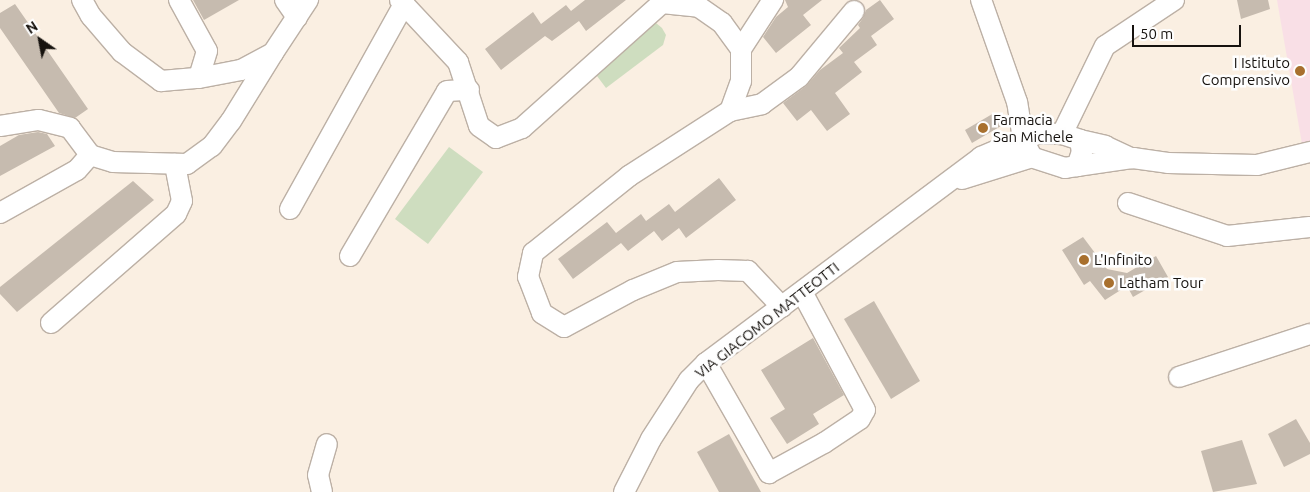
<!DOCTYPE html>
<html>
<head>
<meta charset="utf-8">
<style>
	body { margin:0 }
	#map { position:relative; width:1310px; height:492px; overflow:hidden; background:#faefe2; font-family:Ubuntu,sans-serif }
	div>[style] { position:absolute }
	.education>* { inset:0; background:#f9dfe6 }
	.green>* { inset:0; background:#ceddbf }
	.building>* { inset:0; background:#c6bbaf }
	.roads { filter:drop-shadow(1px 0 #bcb0a5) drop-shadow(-1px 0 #bcb0a5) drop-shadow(0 1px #bcb0a5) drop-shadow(0 -1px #bcb0a5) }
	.minor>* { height:20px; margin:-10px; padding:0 10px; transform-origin:10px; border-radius:10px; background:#fff }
	.dots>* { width:14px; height:14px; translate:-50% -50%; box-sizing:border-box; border:2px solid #fefefe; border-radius:50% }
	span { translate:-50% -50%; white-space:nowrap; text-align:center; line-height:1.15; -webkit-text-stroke:5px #fefefe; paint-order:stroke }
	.poi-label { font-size:15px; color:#16120e }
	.right { translate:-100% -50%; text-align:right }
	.left { translate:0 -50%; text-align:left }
	.street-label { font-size:15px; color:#16120e }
	.north { position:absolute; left:15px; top:15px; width:50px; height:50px; -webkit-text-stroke:4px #fefefe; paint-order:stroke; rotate:327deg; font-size:14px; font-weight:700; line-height:20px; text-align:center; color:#16120e }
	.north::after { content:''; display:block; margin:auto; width:18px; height:22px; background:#16120e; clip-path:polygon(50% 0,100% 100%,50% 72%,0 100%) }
	.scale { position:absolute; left:1132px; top:25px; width:109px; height:22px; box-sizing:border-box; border:2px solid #16120e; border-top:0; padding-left:6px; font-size:15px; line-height:18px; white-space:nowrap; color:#16120e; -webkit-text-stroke:4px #fefefe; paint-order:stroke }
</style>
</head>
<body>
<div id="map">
	<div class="education">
		<i style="clip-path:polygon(1277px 0,1310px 0,1310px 141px,1302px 144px)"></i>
	</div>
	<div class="green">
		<i style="clip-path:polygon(656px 23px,662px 28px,666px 35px,663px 45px,606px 88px,591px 68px,647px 26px)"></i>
		<i style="clip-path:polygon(449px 147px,483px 172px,428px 244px,395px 219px)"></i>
	</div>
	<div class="building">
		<i style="clip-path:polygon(193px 0,239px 0,204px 20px)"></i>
		<i style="clip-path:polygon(585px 0,626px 0,586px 31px,579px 21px,552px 41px,545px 36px,501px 70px,485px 49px,533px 12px,541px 24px,566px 5px,571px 11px)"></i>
		<i style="clip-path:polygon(785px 0,822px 0,803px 15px,811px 25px,776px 53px,763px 37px,776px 17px,788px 7px)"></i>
		<i style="clip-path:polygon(880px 0,894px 19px,871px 36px,877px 45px,854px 62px,862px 72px,835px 93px,850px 114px,827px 131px,811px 110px,797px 121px,783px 103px,806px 86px,820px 70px,843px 53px,839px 48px,860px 28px,858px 25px,863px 18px,866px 10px)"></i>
		<i style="clip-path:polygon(1237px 0,1268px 0,1270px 9px,1241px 19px)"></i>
		<i style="clip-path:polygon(15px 4px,88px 109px,75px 118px,59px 113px,41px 87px,0 28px,0 13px)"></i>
		<i style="clip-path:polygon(994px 113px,1001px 126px,972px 143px,965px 130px)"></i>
		<i style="clip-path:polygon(38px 132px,47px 134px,55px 146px,0 176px,0 146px,19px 135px)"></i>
		<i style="clip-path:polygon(719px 178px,736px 200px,686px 238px,679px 228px,662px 241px,654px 231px,628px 251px,621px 243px,573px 279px,558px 259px,607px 222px,616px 233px,641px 214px,646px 221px,669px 204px,675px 212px)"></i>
		<i style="clip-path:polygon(133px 181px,154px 200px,17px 312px,0 294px,0 287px)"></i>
		<i style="clip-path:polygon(1083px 237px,1107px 269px,1127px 273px,1156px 256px,1168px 277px,1133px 297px,1127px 286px,1105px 300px,1090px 281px,1084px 285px,1062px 250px)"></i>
		<i style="clip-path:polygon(874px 301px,920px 381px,891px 399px,844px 319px)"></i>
		<i style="clip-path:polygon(813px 338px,844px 395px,813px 414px,819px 424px,787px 444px,770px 418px,785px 409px,761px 370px)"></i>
		<i style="clip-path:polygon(1296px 419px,1310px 443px,1310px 454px,1284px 467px,1268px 434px)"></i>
		<i style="clip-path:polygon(729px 434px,761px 492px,719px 492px,697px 452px)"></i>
		<i style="clip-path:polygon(1242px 440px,1257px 484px,1213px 492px,1201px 451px)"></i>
	</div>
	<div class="roads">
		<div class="minor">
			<i style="left:82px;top:0;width:18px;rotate:61deg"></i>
			<i style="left:91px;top:16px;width:48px;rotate:49.3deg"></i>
			<i style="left:122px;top:52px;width:49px;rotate:36.6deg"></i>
			<i style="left:161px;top:81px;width:38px;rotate:-5deg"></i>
			<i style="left:199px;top:78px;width:43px;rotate:-10.8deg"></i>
			<i style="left:241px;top:70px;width:36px;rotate:-28deg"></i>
			<i style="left:273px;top:53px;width:64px;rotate:-56.6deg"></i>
			<i style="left:179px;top:0;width:58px;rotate:61.2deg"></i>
			<i style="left:207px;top:51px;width:28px;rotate:107deg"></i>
			<i style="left:285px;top:0;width:21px;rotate:55deg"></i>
			<i style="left:400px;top:0;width:85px;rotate:46.9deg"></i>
			<i style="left:458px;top:62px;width:67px;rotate:71.8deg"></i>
			<i style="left:479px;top:126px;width:21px;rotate:35deg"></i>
			<i style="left:496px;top:138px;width:28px;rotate:-21deg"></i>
			<i style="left:522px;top:128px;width:188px;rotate:-41.8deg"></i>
			<i style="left:662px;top:3px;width:37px;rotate:6deg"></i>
			<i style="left:699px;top:7px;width:28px;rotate:35deg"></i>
			<i style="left:722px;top:23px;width:32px;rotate:54deg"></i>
			<i style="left:741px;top:49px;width:32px;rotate:90deg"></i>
			<i style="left:741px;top:81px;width:32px;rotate:110deg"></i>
			<i style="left:741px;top:49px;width:59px;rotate:-56.9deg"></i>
			<i style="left:0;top:126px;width:39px;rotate:-9deg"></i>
			<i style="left:39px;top:120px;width:32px;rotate:14deg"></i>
			<i style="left:70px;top:128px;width:34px;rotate:53deg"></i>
			<i style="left:90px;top:155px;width:24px;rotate:17deg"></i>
			<i style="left:113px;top:162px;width:74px;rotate:1.5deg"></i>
			<i style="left:187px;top:164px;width:31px;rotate:-36deg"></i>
			<i style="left:212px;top:146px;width:31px;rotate:-53deg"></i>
			<i style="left:231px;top:121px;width:80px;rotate:-58.3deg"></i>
			<i style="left:1040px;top:133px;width:22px;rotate:3deg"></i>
			<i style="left:1062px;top:134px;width:19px;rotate:18deg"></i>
			<i style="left:1080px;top:140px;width:12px;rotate:81deg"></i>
			<i style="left:1082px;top:152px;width:15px;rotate:110deg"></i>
			<i style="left:1077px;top:166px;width:12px;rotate:171deg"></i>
			<i style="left:1065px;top:168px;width:35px;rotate:-162deg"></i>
			<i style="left:1032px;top:157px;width:20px;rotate:-117deg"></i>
			<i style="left:1023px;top:139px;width:18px;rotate:-19deg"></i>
			<i style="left:1062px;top:134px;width:98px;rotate:-64deg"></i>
			<i style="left:1105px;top:46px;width:83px;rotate:-33.7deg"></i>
			<i style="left:1080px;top:140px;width:26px;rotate:13deg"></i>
			<i style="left:1105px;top:146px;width:29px;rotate:25deg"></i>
			<i style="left:1077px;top:166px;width:57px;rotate:-8.1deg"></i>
			<i style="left:1133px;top:158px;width:35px;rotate:8deg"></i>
			<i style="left:1168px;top:163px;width:89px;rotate:1.3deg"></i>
			<i style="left:1257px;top:165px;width:55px;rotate:-13.8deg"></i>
			<i style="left:962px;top:179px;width:73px;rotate:-17.4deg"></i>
			<i style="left:1128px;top:203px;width:104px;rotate:18.4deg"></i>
			<i style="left:1227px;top:236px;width:83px;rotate:-6.2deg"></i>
			<i style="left:290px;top:209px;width:235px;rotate:-60.9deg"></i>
			<i style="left:0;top:213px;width:88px;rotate:-29.2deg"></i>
			<i style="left:77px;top:170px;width:20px;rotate:-49deg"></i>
			<i style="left:350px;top:256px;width:191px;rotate:-59.5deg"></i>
			<i style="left:447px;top:91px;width:22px;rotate:-3deg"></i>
			<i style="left:782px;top:307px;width:50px;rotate:-133.4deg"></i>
			<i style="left:748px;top:271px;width:30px;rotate:-178deg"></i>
			<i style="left:718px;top:270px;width:41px;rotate:177.2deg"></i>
			<i style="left:677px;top:272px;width:48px;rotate:157.8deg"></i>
			<i style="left:633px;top:290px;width:78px;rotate:151.8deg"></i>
			<i style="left:564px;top:327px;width:26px;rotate:-148deg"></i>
			<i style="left:542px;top:313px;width:39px;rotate:-111deg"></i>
			<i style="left:528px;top:277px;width:25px;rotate:-78deg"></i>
			<i style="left:533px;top:253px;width:123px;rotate:-38.7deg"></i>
			<i style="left:629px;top:176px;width:120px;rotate:-32.8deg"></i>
			<i style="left:730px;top:111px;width:33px;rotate:-12deg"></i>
			<i style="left:762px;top:104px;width:46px;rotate:-36.1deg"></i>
			<i style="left:799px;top:77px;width:86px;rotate:-50.2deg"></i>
			<i style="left:51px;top:323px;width:166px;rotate:-41.1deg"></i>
			<i style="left:176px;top:214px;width:14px;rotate:-65deg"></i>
			<i style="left:182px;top:201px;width:38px;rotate:-101deg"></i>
			<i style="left:706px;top:363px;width:127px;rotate:60.2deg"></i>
			<i style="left:769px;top:473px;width:63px;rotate:-28.6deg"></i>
			<i style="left:824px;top:443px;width:43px;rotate:-33.7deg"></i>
			<i style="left:860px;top:419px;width:10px;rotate:-61deg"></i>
			<i style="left:865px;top:410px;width:134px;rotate:-118.1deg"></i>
			<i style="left:1179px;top:377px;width:138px;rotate:-18.2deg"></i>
			<i style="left:322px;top:492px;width:17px;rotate:-103deg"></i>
			<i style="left:318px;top:475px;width:32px;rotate:-74deg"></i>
			<i style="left:624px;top:492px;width:59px;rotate:-63deg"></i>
			<i style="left:651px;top:439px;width:70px;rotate:-57.2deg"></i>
			<i style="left:689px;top:380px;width:24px;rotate:-45deg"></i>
			<i style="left:706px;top:363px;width:344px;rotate:-36.8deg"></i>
			<i style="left:981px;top:157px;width:46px;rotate:-23.2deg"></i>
			<i style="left:1023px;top:139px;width:37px;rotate:-99deg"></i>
			<i style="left:1017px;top:102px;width:108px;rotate:-109.4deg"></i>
		</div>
	</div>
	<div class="dots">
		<i style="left:1300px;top:71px;background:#a8702e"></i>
		<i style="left:983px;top:128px;background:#a8702e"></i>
		<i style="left:1084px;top:260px;background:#a8702e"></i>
		<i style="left:1109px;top:283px;background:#a8702e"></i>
	</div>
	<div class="poi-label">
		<span class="right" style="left:1290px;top:71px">I Istituto<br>Comprensivo</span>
		<span class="left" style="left:993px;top:128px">Farmacia<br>San Michele</span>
		<span class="left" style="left:1094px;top:260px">L'Infinito</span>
		<span class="left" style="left:1119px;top:283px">Latham Tour</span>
	</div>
	<div class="street-label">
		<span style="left:767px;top:320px;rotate:-38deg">VIA GIACOMO MATTEOTTI</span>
	</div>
	<div class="north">N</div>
	<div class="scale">50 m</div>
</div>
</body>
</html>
